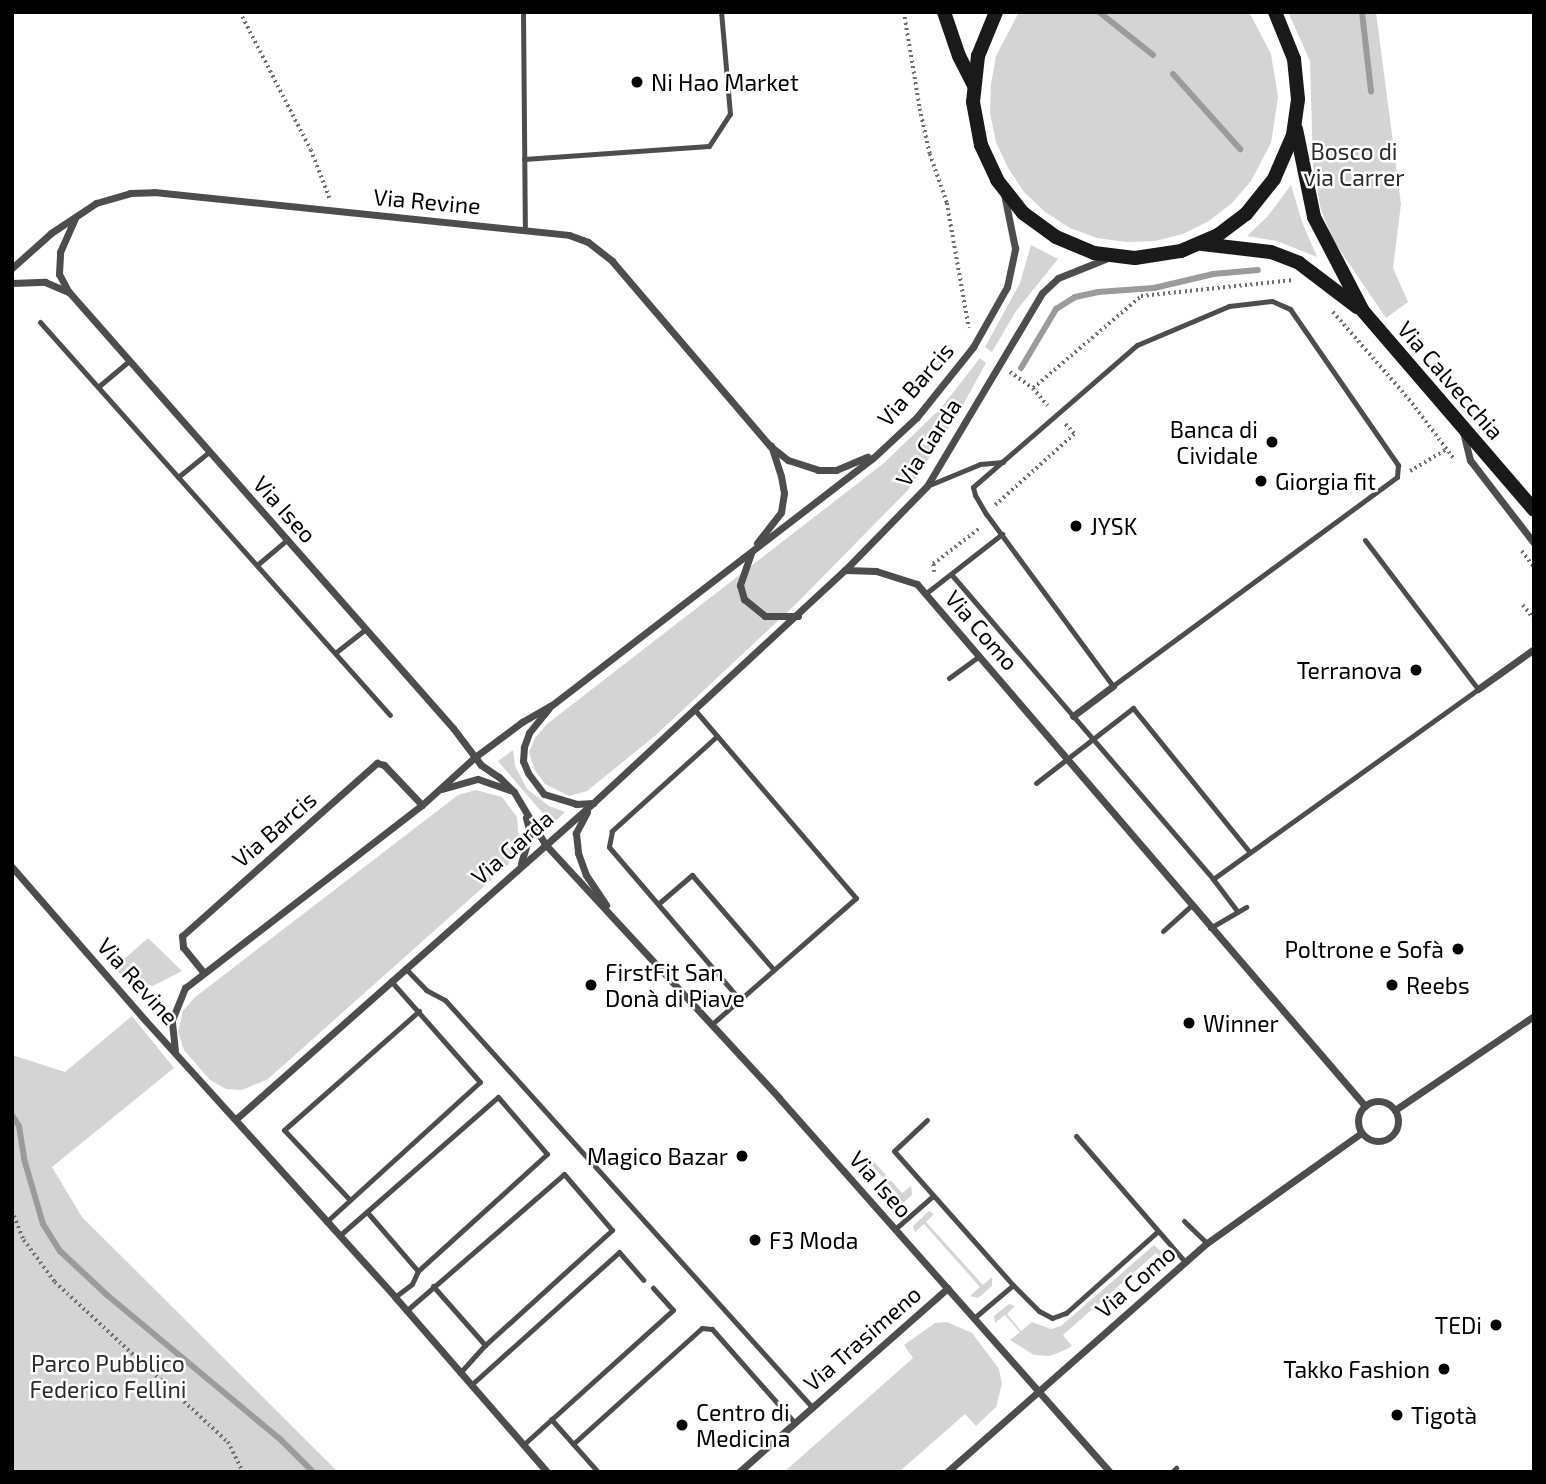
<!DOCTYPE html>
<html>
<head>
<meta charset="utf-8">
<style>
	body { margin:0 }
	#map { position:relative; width:1546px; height:1484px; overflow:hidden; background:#fff; font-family:"Exo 2",sans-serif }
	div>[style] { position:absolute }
	.green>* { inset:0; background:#d4d4d4 }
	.stream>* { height:6px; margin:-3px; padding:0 3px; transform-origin:3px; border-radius:3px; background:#9b9b9b }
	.path>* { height:3.5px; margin-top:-1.75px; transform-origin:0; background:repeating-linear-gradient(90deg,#6f6f6f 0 2px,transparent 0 5.5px) }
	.service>* { height:5px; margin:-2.5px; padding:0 2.5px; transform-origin:2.5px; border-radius:2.5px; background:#4d4d4d }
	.minor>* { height:7px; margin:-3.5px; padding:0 3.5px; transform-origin:3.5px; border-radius:3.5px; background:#4d4d4d }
	.minor>.ring { margin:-3.5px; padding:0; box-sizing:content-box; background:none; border:7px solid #4d4d4d; border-radius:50% }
	.secondary>* { height:14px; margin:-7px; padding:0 7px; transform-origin:7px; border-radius:7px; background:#1a1a1a }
	.dots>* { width:19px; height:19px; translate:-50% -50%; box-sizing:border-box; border:4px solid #fff; border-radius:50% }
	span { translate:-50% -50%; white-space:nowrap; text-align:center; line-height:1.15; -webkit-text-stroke:5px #fff; paint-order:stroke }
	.poi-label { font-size:23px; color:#000 }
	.left { translate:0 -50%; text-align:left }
	.right { translate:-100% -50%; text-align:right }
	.park-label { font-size:23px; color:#2b2b2b }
	.street-label { font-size:23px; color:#000 }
	.frame { position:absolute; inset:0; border:14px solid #000; pointer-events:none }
</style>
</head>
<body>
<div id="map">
	<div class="green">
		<i style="clip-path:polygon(1019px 12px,1249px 12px,1271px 54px,1278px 97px,1271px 143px,1251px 181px,1232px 203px,1209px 221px,1183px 234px,1155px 241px,1126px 242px,1097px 238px,1070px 228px,1045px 212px,1024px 192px,1008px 168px,996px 142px,990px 113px,991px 84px,996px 56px)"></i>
		<i style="clip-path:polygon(1288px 12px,1376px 12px,1401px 204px,1393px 268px,1408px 302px,1386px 318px,1333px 240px,1321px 210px,1313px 166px,1310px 61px)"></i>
		<i style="clip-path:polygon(1291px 185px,1302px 222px,1317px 257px,1277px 241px,1247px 236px,1268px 216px)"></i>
		<i style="clip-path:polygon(1031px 245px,1058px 259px,1016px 311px,992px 352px,985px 347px,1020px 283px)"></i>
		<i style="clip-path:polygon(980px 358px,986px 363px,958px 414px,908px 490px,796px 604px,656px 735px,587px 791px,569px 796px,545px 784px,534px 769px,529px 752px,535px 738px,547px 724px,884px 463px,941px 408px)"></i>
		<i style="clip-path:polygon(513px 750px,515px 766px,527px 789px,549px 806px,565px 812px,552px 824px,498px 761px)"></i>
		<i style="clip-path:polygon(476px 790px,502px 797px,517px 817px,519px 843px,508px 865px,268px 1079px,242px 1090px,226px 1089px,210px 1080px,184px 1050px,178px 1032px,183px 1011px,194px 998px,458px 795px)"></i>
		<i style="clip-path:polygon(148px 938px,182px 971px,153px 986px,127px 980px,114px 968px)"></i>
		<i style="clip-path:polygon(132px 1016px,174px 1068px,52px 1167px,82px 1217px,338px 1472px,12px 1472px,12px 1055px,65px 1072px)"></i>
		<i style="clip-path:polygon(869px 1156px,902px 1193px,911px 1186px,912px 1195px,897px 1208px,890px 1205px,899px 1196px,870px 1163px,860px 1171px,860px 1164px)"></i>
		<i style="clip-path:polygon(929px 1211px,934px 1214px,926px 1222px,983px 1285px,992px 1277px,992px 1286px,978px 1298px,970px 1296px,980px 1287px,924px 1224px,915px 1232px,913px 1226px)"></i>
		<i style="clip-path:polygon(1154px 1245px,1168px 1258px,1166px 1263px,1156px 1253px,1063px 1335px,1072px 1346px,1065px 1350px,1050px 1356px,1034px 1355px,1010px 1340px,1020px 1332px,1005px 1315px,995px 1323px,994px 1316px,1009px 1304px,1015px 1306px,1007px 1314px,1021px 1331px,1032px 1322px,1051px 1329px,1061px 1326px)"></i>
		<i style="clip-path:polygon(947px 1322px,972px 1333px,999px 1369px,1002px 1384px,996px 1407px,976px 1426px,965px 1414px,899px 1472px,784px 1472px,913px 1358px,904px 1345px,935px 1323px)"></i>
	</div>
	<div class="stream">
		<i style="left:1099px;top:12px;width:69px;rotate:38.5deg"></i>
		<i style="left:1362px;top:12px;width:80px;rotate:83.5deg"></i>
		<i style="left:1173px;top:74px;width:101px;rotate:48.2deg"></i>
		<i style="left:1021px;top:368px;width:69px;rotate:-59.3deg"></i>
		<i style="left:1056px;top:309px;width:22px;rotate:-32deg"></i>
		<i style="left:1075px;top:297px;width:24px;rotate:-12deg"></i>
		<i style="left:1098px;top:292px;width:56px;rotate:-4.1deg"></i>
		<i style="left:1154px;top:288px;width:61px;rotate:-13.3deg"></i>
		<i style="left:1213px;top:274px;width:45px;rotate:-5.1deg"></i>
		<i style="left:12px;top:1115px;width:13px;rotate:58deg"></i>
		<i style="left:19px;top:1126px;width:33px;rotate:81deg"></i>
		<i style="left:24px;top:1159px;width:68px;rotate:73.7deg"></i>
		<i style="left:43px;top:1224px;width:32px;rotate:58deg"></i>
		<i style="left:60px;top:1251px;width:64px;rotate:43.1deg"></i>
		<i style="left:107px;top:1295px;width:225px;rotate:39.8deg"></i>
		<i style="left:280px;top:1439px;width:47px;rotate:45deg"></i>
	</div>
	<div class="path">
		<i style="left:240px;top:12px;width:155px;rotate:62.8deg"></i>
		<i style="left:311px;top:150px;width:53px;rotate:68.8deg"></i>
		<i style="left:904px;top:12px;width:98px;rotate:80.6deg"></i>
		<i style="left:920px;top:109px;width:46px;rotate:77.5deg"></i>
		<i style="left:930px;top:154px;width:52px;rotate:70.9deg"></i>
		<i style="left:947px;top:203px;width:127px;rotate:80deg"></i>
		<i style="left:1333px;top:312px;width:116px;rotate:48.9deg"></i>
		<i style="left:1409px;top:399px;width:76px;rotate:53deg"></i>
		<i style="left:1010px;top:372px;width:28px;rotate:35deg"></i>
		<i style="left:1033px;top:388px;width:23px;rotate:50deg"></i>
		<i style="left:1033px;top:388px;width:142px;rotate:-40.4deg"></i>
		<i style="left:1141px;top:296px;width:153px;rotate:-6deg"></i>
		<i style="left:1410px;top:471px;width:43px;rotate:-30.7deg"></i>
		<i style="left:995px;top:505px;width:106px;rotate:-41.9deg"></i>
		<i style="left:1074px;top:434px;width:16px;rotate:-133deg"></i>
		<i style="left:1522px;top:551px;width:20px;rotate:53deg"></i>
		<i style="left:934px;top:572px;width:8px;rotate:-97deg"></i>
		<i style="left:933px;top:564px;width:59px;rotate:-37.5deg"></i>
		<i style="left:1523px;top:605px;width:18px;rotate:52deg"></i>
		<i style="left:12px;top:1211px;width:31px;rotate:68deg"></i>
		<i style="left:24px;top:1240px;width:52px;rotate:53.6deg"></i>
		<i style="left:55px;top:1282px;width:236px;rotate:42.8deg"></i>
		<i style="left:228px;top:1442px;width:34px;rotate:63deg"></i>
	</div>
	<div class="service">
		<i style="left:523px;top:12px;width:218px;rotate:89.5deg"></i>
		<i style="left:524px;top:159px;width:185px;rotate:-4deg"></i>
		<i style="left:709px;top:146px;width:38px;rotate:-57deg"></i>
		<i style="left:730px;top:114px;width:102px;rotate:-95deg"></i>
		<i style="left:1272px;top:301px;width:20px;rotate:24deg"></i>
		<i style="left:1290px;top:309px;width:190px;rotate:55.3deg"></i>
		<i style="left:1398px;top:465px;width:12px;rotate:95deg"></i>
		<i style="left:1397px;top:477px;width:353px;rotate:143.7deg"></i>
		<i style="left:1113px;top:686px;width:214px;rotate:-126.4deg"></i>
		<i style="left:986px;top:514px;width:22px;rotate:-120deg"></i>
		<i style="left:975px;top:495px;width:8px;rotate:-104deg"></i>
		<i style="left:973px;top:487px;width:217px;rotate:-40.9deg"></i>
		<i style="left:1137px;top:345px;width:100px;rotate:-23deg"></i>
		<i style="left:1229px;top:306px;width:43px;rotate:-6.6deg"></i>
		<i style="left:40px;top:322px;width:526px;rotate:48.31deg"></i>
		<i style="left:98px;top:387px;width:40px;rotate:-40deg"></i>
		<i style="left:178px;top:477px;width:40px;rotate:-39deg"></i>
		<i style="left:927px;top:486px;width:57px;rotate:-22.5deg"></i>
		<i style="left:980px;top:464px;width:23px;rotate:-5deg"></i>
		<i style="left:257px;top:565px;width:39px;rotate:-40deg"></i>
		<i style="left:951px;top:574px;width:402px;rotate:49.3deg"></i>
		<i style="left:1213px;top:879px;width:41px;rotate:52.9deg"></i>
		<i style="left:925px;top:594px;width:98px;rotate:-37.9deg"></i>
		<i style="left:335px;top:653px;width:39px;rotate:-38deg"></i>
		<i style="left:949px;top:678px;width:37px;rotate:-36deg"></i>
		<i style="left:694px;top:709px;width:249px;rotate:49.4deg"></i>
		<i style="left:856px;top:898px;width:193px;rotate:138.8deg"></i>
		<i style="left:717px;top:736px;width:142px;rotate:137.9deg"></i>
		<i style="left:612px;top:831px;width:16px;rotate:101deg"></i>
		<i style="left:609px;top:847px;width:201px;rotate:49.4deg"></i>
		<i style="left:1036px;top:783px;width:123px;rotate:-37.7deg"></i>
		<i style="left:1133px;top:708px;width:184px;rotate:51deg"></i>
		<i style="left:1213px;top:879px;width:326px;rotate:-35.6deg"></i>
		<i style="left:1478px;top:689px;width:187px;rotate:-127.2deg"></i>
		<i style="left:658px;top:904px;width:45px;rotate:-40.5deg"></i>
		<i style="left:692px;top:875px;width:125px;rotate:49.2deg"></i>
		<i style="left:1210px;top:928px;width:42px;rotate:-30.3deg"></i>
		<i style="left:1163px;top:931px;width:39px;rotate:-42deg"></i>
		<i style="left:405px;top:968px;width:30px;rotate:46deg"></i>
		<i style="left:426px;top:990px;width:21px;rotate:28deg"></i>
		<i style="left:445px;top:1000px;width:548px;rotate:47.96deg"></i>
		<i style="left:927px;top:1120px;width:45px;rotate:136.8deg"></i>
		<i style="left:894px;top:1151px;width:179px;rotate:48.4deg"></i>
		<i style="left:1013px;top:1285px;width:37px;rotate:45deg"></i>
		<i style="left:1039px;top:1311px;width:15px;rotate:28deg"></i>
		<i style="left:1052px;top:1318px;width:15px;rotate:-20deg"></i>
		<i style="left:1066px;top:1313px;width:122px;rotate:-41.7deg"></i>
		<i style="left:1076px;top:1136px;width:167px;rotate:49.1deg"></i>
		<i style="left:350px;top:1200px;width:96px;rotate:-133.3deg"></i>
		<i style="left:284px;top:1130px;width:180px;rotate:-41.4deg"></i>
		<i style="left:367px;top:1212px;width:78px;rotate:49.2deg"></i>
		<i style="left:1184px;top:1221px;width:32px;rotate:44deg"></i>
		<i style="left:326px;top:1222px;width:208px;rotate:-42.3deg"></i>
		<i style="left:480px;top:1082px;width:135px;rotate:-131.4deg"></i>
		<i style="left:895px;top:1229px;width:50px;rotate:-41deg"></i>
		<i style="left:339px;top:1236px;width:211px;rotate:-41.2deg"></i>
		<i style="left:498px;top:1097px;width:75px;rotate:49.3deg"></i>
		<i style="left:547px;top:1154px;width:174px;rotate:137.8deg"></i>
		<i style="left:418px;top:1271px;width:14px;rotate:115deg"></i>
		<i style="left:412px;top:1284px;width:21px;rotate:143deg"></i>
		<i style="left:433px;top:1286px;width:79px;rotate:48.6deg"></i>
		<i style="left:406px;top:1311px;width:209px;rotate:-40.9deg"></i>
		<i style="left:564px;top:1174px;width:74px;rotate:49.4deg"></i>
		<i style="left:612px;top:1230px;width:171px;rotate:137.8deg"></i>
		<i style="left:485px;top:1345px;width:38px;rotate:132deg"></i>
		<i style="left:974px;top:1318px;width:51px;rotate:-40.2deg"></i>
		<i style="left:471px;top:1385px;width:199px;rotate:-41.9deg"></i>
		<i style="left:619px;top:1252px;width:37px;rotate:49deg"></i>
		<i style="left:551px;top:1419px;width:71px;rotate:48.4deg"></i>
		<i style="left:573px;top:1444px;width:173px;rotate:-42deg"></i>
		<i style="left:702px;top:1328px;width:10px;rotate:6deg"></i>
		<i style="left:712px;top:1329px;width:125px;rotate:48.6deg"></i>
		<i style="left:523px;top:1445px;width:202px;rotate:-42deg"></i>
		<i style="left:673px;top:1310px;width:30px;rotate:-132deg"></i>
		<i style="left:1172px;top:1472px;width:6px;rotate:-45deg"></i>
	</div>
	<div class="minor">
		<i style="left:12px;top:268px;width:52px;rotate:-41.9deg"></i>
		<i style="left:51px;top:233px;width:54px;rotate:-33.7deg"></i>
		<i style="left:96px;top:203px;width:35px;rotate:-16deg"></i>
		<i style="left:130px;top:193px;width:24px;rotate:-2deg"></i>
		<i style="left:154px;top:192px;width:417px;rotate:5.9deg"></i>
		<i style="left:569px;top:235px;width:20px;rotate:20deg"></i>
		<i style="left:588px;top:242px;width:31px;rotate:38deg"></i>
		<i style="left:612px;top:261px;width:243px;rotate:49.5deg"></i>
		<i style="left:770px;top:446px;width:23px;rotate:38deg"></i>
		<i style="left:788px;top:460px;width:32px;rotate:18deg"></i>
		<i style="left:818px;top:470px;width:18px"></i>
		<i style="left:836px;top:470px;width:34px;rotate:-23deg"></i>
		<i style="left:12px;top:283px;width:33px;rotate:-2deg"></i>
		<i style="left:45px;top:282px;width:26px;rotate:23deg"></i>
		<i style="left:69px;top:292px;width:581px;rotate:48.63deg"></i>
		<i style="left:453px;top:728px;width:46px;rotate:52.9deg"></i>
		<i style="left:481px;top:765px;width:22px;rotate:34deg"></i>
		<i style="left:499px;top:777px;width:21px;rotate:45deg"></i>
		<i style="left:514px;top:792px;width:61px;rotate:59.2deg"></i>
		<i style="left:545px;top:844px;width:345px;rotate:47.3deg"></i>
		<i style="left:779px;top:1098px;width:499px;rotate:48.5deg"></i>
		<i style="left:68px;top:291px;width:19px;rotate:-118deg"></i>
		<i style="left:59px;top:274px;width:22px;rotate:-87deg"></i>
		<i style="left:60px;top:252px;width:37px;rotate:-66deg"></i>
		<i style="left:1463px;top:432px;width:29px;rotate:76deg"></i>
		<i style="left:1470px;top:460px;width:105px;rotate:52.4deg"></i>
		<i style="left:757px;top:543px;width:39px;rotate:-52deg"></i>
		<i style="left:781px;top:512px;width:19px;rotate:-81deg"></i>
		<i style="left:784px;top:493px;width:17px;rotate:-100deg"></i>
		<i style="left:781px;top:476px;width:32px;rotate:-108deg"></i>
		<i style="left:751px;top:553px;width:34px;rotate:109deg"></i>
		<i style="left:740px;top:585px;width:15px;rotate:74deg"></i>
		<i style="left:744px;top:599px;width:27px;rotate:39deg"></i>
		<i style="left:765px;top:616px;width:33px"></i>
		<i style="left:845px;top:570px;width:31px;rotate:2deg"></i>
		<i style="left:876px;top:571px;width:43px;rotate:17.6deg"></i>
		<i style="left:917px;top:584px;width:688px;rotate:49.36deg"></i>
		<i style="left:1478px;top:689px;width:69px;rotate:-35.5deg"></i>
		<i style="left:549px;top:708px;width:32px;rotate:129deg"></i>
		<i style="left:529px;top:733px;width:15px;rotate:110deg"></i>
		<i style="left:524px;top:747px;width:14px;rotate:94deg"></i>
		<i style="left:523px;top:761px;width:13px;rotate:67deg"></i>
		<i style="left:528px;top:773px;width:26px;rotate:53deg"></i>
		<i style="left:544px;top:794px;width:34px;rotate:17deg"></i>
		<i style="left:576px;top:804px;width:17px;rotate:-3deg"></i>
		<i style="left:1073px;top:716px;width:50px;rotate:-36.9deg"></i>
		<i style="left:442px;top:789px;width:37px;rotate:-16deg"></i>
		<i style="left:478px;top:779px;width:34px;rotate:19deg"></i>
		<i style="left:587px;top:812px;width:24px;rotate:118deg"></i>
		<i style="left:576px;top:833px;width:20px;rotate:84deg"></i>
		<i style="left:578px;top:853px;width:23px;rotate:70deg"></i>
		<i style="left:586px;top:875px;width:36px;rotate:56deg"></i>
		<i style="left:521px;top:863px;width:31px;rotate:-73deg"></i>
		<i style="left:530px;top:833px;width:16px;rotate:-105deg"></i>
		<i style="left:12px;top:867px;width:203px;rotate:49deg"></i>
		<i style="left:145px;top:1020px;width:373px;rotate:47.9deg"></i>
		<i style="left:395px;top:1297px;width:232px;rotate:49deg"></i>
		<i style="left:204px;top:973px;width:33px;rotate:-129deg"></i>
		<i style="left:183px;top:947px;width:11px;rotate:-95deg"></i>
		<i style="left:182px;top:936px;width:261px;rotate:-41.6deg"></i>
		<i style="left:377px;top:763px;width:7px;rotate:16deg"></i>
		<i style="left:384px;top:765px;width:55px;rotate:46.5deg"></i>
		<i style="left:175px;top:1051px;width:31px;rotate:-96deg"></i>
		<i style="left:172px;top:1020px;width:35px;rotate:-68deg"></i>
		<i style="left:185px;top:988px;width:299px;rotate:-37.7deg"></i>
		<i style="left:422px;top:805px;width:72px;rotate:-42.2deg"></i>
		<i style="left:475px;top:757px;width:59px;rotate:-36.7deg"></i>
		<i style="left:522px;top:722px;width:34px;rotate:-30deg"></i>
		<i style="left:552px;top:705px;width:405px;rotate:-37.6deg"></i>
		<i style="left:873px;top:458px;width:60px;rotate:-43deg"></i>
		<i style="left:917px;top:417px;width:90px;rotate:-51.3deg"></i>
		<i style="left:973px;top:347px;width:69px;rotate:-60.5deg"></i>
		<i style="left:1007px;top:287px;width:40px;rotate:-78deg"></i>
		<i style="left:1015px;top:248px;width:55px;rotate:-101.5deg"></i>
		<i class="ring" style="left:1358px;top:1101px;width:33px;height:33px"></i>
		<i style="left:1395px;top:1110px;width:168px;rotate:-34.1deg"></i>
		<i style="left:236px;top:1119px;width:477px;rotate:-41.5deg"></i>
		<i style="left:593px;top:803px;width:343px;rotate:-42.8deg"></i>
		<i style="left:845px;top:570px;width:117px;rotate:-45.7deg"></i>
		<i style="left:927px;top:486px;width:225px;rotate:-59.2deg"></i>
		<i style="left:1042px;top:293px;width:22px;rotate:-43deg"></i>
		<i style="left:1058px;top:278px;width:51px;rotate:-22deg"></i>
		<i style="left:739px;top:1472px;width:278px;rotate:-41.4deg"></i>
		<i style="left:947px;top:1472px;width:346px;rotate:-41.4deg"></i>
		<i style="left:1207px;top:1243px;width:189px;rotate:-35.5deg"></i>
	</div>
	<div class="secondary">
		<i style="left:944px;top:12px;width:46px;rotate:71.2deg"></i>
		<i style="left:959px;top:56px;width:33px;rotate:63deg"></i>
		<i style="left:996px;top:12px;width:48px;rotate:112.2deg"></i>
		<i style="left:978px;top:56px;width:46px;rotate:96.2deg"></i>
		<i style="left:973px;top:102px;width:44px;rotate:79.5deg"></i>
		<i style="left:981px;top:145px;width:38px;rotate:65deg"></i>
		<i style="left:997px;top:180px;width:42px;rotate:51.8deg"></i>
		<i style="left:1023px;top:213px;width:41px;rotate:36deg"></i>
		<i style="left:1056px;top:237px;width:41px;rotate:22.8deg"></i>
		<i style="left:1094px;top:253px;width:41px;rotate:7deg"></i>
		<i style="left:1135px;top:258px;width:47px;rotate:-8.7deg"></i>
		<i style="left:1181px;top:251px;width:40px;rotate:-23.4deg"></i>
		<i style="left:1218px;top:235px;width:35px;rotate:-37deg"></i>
		<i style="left:1246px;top:214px;width:45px;rotate:-51.3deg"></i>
		<i style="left:1274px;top:179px;width:48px;rotate:-66.6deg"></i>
		<i style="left:1293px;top:135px;width:36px;rotate:-82deg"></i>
		<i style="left:1298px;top:99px;width:40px;rotate:-95.7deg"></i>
		<i style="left:1294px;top:59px;width:51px;rotate:-112deg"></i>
		<i style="left:1296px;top:129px;width:90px;rotate:78.4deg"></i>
		<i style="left:1314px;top:217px;width:106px;rotate:62.5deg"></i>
		<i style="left:1363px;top:311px;width:262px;rotate:49.3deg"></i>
		<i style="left:1202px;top:244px;width:69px;rotate:6.6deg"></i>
		<i style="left:1271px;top:252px;width:30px;rotate:21deg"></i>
		<i style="left:1299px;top:263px;width:73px;rotate:37.2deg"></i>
	</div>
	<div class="dots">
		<i style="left:637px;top:82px;background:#000"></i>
		<i style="left:1272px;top:442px;background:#000"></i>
		<i style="left:1261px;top:481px;background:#000"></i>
		<i style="left:1076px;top:526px;background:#000"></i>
		<i style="left:1416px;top:670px;background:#000"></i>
		<i style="left:1458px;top:949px;background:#000"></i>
		<i style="left:591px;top:985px;background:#000"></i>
		<i style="left:1392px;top:985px;background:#000"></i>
		<i style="left:1189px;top:1023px;background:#000"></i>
		<i style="left:742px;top:1156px;background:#000"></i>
		<i style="left:755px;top:1240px;background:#000"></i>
		<i style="left:1496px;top:1325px;background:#000"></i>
		<i style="left:1444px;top:1369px;background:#000"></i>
		<i style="left:1397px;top:1415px;background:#000"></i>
		<i style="left:682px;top:1425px;background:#000"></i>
	</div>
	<div class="poi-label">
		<span class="left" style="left:651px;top:82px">Ni Hao Market</span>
		<span class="right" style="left:1258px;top:442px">Banca di<br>Cividale</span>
		<span class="left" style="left:1275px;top:481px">Giorgia fit</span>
		<span class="left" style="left:1090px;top:526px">JYSK</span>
		<span class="right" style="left:1402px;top:670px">Terranova</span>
		<span class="right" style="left:1444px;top:949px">Poltrone e Sofà</span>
		<span class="left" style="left:605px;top:985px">FirstFit San<br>Donà di Piave</span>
		<span class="left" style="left:1406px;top:985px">Reebs</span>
		<span class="left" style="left:1203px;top:1023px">Winner</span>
		<span class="right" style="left:728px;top:1156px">Magico Bazar</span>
		<span class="left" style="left:769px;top:1240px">F3 Moda</span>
		<span class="right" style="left:1482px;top:1325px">TEDi</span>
		<span class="right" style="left:1430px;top:1369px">Takko Fashion</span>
		<span class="left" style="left:696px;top:1425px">Centro di<br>Medicina</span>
		<span class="left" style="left:1411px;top:1415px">Tigotà</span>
	</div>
	<div class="park-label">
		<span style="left:1354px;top:164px">Bosco di<br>via Carrer</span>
		<span style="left:108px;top:1376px">Parco Pubblico<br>Federico Fellini</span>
	</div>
	<div class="street-label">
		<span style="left:427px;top:201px;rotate:5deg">Via Revine</span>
		<span style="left:1451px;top:380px;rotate:49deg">Via Calvecchia</span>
		<span style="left:915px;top:384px;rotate:-49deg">Via Barcis</span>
		<span style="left:928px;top:442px;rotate:-57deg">Via Garda</span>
		<span style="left:285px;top:509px;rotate:48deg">Via Iseo</span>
		<span style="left:982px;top:630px;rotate:49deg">Via Como</span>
		<span style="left:274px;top:829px;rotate:-41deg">Via Barcis</span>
		<span style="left:512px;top:847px;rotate:-41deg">Via Garda</span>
		<span style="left:138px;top:981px;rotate:48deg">Via Revine</span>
		<span style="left:881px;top:1184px;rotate:48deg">Via Iseo</span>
		<span style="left:1135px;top:1281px;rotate:-41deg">Via Como</span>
		<span style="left:862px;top:1338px;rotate:-41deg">Via Trasimeno</span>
	</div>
	<div class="frame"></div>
</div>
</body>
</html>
